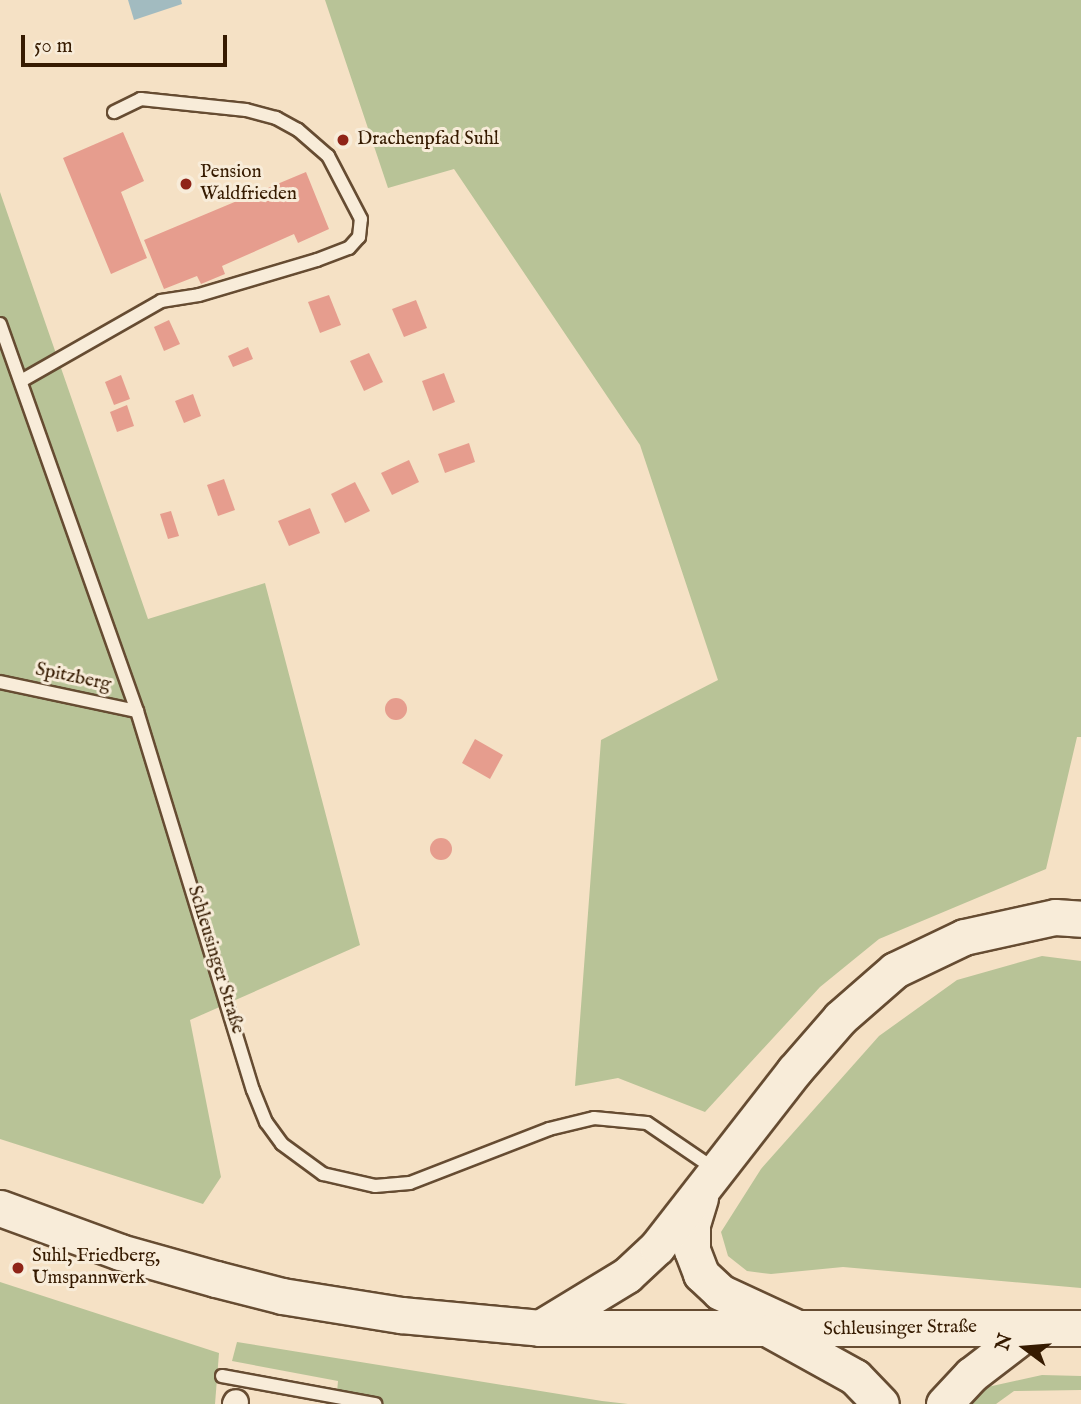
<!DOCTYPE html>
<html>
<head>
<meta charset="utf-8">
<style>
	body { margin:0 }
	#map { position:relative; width:1081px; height:1404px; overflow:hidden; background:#f5e1c5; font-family:"IM FELL English",serif }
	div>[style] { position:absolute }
	.green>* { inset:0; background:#b8c397 }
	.water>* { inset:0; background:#a2bbc0 }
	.building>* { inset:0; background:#e69d8e }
	.round { border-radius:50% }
	.roads { filter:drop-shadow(2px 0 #664c32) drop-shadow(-2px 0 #664c32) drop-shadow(0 2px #664c32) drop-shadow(0 -2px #664c32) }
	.service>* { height:12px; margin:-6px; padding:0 6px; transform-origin:6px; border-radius:6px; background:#f8ecd9 }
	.minor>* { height:24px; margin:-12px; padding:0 12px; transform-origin:12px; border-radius:12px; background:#f8ecd9 }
	.secondary>* { height:35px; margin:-17.5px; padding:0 17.5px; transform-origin:17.5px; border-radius:17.5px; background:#f8ecd9 }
	.dots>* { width:19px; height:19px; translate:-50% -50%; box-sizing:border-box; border:4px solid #f8ecd9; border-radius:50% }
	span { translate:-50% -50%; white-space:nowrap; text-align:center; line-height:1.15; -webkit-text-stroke:6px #f8ecd9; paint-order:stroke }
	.poi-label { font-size:19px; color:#361b01 }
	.left { translate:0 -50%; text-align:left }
	.street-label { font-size:19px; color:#361b01 }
	.north { position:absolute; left:990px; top:1313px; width:70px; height:70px; -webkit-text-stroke:5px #f8ecd9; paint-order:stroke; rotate:286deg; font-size:19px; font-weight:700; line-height:28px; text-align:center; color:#361b01 }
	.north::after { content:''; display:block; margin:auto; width:24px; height:32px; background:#361b01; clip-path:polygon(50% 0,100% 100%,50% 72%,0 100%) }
	.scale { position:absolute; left:21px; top:35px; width:206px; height:32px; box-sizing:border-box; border:4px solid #361b01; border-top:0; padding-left:9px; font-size:21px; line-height:24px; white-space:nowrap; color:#361b01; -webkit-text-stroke:5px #f8ecd9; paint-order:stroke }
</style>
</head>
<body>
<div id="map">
	<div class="green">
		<i style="clip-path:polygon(325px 0,1081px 0,1081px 737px,1077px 737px,1046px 869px,879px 939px,820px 987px,705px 1112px,618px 1078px,575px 1086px,601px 740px,718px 680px,640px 445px,454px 169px,388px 188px)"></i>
		<i style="clip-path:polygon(0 192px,148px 619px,265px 583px,360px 945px,190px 1020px,221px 1177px,203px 1204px,0 1139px)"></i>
		<i style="clip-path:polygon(1042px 956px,1081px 961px,1081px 1288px,843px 1267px,771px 1274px,747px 1271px,728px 1256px,721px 1232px,761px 1169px,879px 1036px,957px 980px)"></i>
		<i style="clip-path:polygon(0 1282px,219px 1353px,215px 1404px,0 1404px)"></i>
		<i style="clip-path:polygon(237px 1342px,602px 1401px,628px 1404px,336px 1404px,338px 1381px,232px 1361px)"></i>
		<i style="clip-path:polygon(1042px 1375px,1081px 1376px,1081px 1390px,1014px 1391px,996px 1404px,964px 1404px,983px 1388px)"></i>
	</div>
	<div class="water">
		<i style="clip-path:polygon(128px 0,181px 0,182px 4px,134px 20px)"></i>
	</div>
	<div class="building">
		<i style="clip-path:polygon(123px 132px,144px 181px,121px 192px,147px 258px,111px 274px,63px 158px)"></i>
		<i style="clip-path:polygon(306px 172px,329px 229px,298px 243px,294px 234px,222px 266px,225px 274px,201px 284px,197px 276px,164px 289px,144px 240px)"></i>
		<i style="clip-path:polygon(329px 295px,341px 325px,320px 333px,308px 302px)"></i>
		<i style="clip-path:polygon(416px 300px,427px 328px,404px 337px,392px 309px)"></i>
		<i style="clip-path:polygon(169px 320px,180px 344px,164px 351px,154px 327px)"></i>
		<i style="clip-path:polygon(248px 347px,253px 359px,233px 367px,228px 356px)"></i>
		<i style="clip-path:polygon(369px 353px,383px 382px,364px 391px,350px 361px)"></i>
		<i style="clip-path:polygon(444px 373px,455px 402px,433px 411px,422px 381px)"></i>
		<i style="clip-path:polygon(121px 375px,130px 399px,114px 405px,105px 382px)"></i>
		<i style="clip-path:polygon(193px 394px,201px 416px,184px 423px,175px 401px)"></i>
		<i style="clip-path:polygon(127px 405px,134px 426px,117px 432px,110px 412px)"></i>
		<i style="clip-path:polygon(469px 443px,475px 462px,445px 473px,438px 454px)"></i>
		<i style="clip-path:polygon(409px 460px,419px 482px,392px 495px,381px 473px)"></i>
		<i style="clip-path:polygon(224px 479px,235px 510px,218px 516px,207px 485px)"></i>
		<i style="clip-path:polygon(355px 482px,370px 511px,345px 523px,331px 494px)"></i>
		<i style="clip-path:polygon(310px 508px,320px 533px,289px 546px,278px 521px)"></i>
		<i style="clip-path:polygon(171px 511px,179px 536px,168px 539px,160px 514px)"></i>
		<i class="round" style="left:385px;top:698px;width:22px;height:22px"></i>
		<i style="clip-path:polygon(475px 739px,503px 755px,490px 779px,462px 763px)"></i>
		<i class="round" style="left:430px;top:838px;width:22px;height:22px"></i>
	</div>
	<div class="roads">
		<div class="service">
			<i style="left:0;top:324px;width:411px;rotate:70.5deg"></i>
			<i style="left:137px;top:711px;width:396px;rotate:73deg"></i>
			<i style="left:253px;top:1090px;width:35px;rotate:68deg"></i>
			<i style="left:266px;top:1122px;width:27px;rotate:54deg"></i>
			<i style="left:282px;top:1144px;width:51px;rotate:36.2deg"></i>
			<i style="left:323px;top:1174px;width:53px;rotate:13deg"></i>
			<i style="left:375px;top:1186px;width:35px;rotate:-5deg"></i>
			<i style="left:410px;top:1183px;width:149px;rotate:-21.2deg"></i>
			<i style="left:549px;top:1129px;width:46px;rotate:-13.7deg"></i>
			<i style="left:594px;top:1118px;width:53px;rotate:5.4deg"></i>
			<i style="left:647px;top:1123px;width:83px;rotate:34.3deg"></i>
			<i style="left:21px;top:381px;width:161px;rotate:-29.7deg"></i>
			<i style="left:161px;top:301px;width:38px;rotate:-9deg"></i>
			<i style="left:199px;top:295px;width:123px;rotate:-16.5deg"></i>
			<i style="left:317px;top:260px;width:34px;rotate:-21deg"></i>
			<i style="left:349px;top:248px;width:15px;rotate:-48deg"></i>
			<i style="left:359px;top:237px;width:18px;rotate:-84deg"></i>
			<i style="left:361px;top:219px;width:71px;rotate:-117.6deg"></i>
			<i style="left:328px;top:156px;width:40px;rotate:-139deg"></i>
			<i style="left:298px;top:130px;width:25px;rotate:-151deg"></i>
			<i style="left:276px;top:118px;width:31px;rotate:-165deg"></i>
			<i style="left:246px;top:110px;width:106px;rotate:-174deg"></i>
			<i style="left:141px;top:99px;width:30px;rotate:154deg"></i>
			<i style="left:0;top:682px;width:140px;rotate:12deg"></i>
			<i style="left:222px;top:1376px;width:156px;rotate:10.4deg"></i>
		</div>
		<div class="minor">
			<i style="left:235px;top:1404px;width:2px;rotate:-63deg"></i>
		</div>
		<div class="secondary">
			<i style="left:700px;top:1198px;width:27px;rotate:107deg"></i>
			<i style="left:692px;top:1224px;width:26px;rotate:90deg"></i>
			<i style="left:692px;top:1250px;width:26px;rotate:69deg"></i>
			<i style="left:701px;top:1274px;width:26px;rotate:43deg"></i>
			<i style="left:720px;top:1292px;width:81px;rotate:25deg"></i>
			<i style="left:0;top:1208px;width:128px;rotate:20.1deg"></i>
			<i style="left:120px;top:1252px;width:100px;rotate:15.7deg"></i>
			<i style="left:216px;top:1279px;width:68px;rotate:14.4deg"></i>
			<i style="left:282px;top:1296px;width:121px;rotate:9.1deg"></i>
			<i style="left:401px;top:1315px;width:140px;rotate:5.3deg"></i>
			<i style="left:540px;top:1328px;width:541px"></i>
			<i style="left:540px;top:1328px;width:102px;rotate:-31.3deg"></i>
			<i style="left:627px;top:1275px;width:41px;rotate:-43deg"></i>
			<i style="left:657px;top:1247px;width:223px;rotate:-52.1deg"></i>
			<i style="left:794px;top:1071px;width:70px;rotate:-49deg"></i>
			<i style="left:840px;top:1018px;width:73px;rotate:-41.1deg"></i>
			<i style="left:895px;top:970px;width:76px;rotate:-25.6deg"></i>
			<i style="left:964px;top:937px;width:93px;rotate:-12.4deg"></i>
			<i style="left:1055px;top:917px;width:26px;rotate:4deg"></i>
			<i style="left:772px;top:1331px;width:95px;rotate:29deg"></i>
			<i style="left:855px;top:1377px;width:37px;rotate:46deg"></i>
			<i style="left:944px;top:1404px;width:40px;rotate:-47deg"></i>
			<i style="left:971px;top:1375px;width:77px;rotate:-37.6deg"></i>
		</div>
	</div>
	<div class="dots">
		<i style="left:343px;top:140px;background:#8f2418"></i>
		<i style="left:186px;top:184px;background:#8f2418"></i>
		<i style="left:18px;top:1268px;background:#8f2418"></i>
	</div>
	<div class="poi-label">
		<span class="left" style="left:357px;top:140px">Drachenpfad Suhl</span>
		<span class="left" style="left:200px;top:184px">Pension<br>Waldfrieden</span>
		<span class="left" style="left:32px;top:1268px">Suhl, Friedberg,<br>Umspannwerk</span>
	</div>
	<div class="street-label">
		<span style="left:73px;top:678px;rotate:12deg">Spitzberg</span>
		<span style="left:215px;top:960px;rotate:73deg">Schleusinger Straße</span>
		<span style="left:900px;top:1329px;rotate:-1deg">Schleusinger Straße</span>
	</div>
	<div class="north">N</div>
	<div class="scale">50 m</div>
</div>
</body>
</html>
